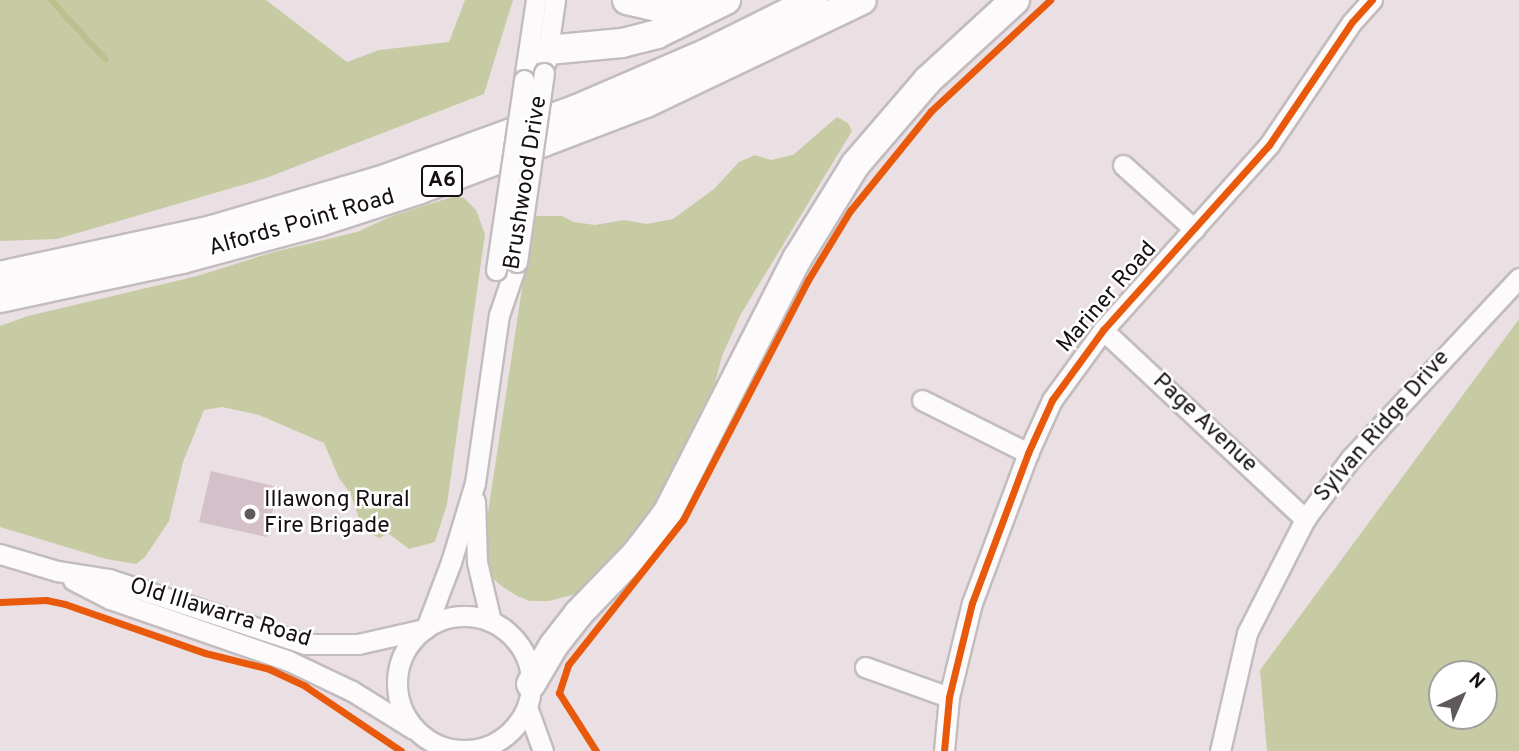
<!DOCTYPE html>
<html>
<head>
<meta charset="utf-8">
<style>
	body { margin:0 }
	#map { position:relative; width:1519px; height:751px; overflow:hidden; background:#eae0e4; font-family:Overpass,sans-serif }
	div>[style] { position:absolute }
	.forest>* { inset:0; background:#c7cba3 }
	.stream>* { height:6px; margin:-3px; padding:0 3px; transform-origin:3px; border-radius:3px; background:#bac18e }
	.building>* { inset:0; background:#d3c0c8 }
	.roads { filter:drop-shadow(2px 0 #c3bcbf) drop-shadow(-2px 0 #c3bcbf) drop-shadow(0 2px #c3bcbf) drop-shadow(0 -2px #c3bcbf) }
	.minor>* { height:19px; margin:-9.5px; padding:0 9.5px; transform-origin:9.5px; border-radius:9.5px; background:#fcfafb }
	.minor>.ring { margin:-9.5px; padding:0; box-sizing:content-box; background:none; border:19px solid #fcfafb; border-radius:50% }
	.highway>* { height:28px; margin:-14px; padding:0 14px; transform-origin:14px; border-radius:14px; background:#fcfafb }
	.bridges { filter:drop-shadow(2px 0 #c3bcbf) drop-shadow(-2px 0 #c3bcbf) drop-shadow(0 2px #c3bcbf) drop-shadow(0 -2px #c3bcbf) }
	.minor-bridge>* { height:19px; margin:-9.5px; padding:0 9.5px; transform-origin:9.5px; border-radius:9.5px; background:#fcfafb }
	.cycleway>* { height:7px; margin:-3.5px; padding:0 3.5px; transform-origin:3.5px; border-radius:3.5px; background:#e8590c }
	.dots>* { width:19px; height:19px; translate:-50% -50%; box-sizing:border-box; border:4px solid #fff; border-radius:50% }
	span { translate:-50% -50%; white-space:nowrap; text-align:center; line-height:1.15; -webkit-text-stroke:5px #fff; paint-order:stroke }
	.shield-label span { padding:2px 5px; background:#fff; border:2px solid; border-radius:5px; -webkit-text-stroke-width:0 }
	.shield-label { font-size:21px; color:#161012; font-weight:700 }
	.street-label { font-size:23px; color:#161012 }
	.poi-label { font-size:23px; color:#161012 }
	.left { translate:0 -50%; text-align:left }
	.north { position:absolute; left:1428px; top:660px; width:70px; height:70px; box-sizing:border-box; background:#fff; border:2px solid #a29fa0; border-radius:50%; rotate:44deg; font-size:19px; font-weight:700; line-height:28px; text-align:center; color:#161012 }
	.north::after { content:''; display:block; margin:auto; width:24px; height:32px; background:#60595c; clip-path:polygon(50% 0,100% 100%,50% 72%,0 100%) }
</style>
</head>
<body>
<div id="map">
	<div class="forest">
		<i style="clip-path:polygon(0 0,266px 0,347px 62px,379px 50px,449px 42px,465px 0,513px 0,484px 94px,266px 178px,57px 239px,0 241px)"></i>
		<i style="clip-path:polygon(837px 117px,848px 123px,852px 131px,741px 314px,722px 356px,714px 387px,650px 518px,587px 588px,576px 594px,549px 601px,530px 601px,517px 596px,500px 585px,489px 574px,486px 560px,487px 519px,533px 216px,562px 216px,574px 222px,595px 225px,624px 220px,647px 224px,673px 219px,714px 189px,739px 162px,755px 155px,771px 160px,793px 155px)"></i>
		<i style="clip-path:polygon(455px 196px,464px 198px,476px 210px,485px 234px,447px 504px,435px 542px,409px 549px,388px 533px,380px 538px,373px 535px,361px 524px,350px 493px,339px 478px,324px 443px,259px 415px,222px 407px,204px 410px,183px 462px,169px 521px,145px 557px,136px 564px,106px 559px,0 527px,0 326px,28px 316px,197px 276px,270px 253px,357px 232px,392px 216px)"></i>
		<i style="clip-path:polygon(evenodd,1519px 319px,1519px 751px,1267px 751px,1260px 670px,1519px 319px,1442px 674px,1484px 674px,1484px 716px,1442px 716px,1442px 674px)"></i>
	</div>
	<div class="stream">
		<i style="left:51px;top:0;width:81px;rotate:47.5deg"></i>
	</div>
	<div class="building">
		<i style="clip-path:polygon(211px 471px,278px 487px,267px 537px,199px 522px)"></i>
	</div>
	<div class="roads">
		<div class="minor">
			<i style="left:546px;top:62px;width:63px;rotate:-81.7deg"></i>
			<i style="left:524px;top:80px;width:81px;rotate:-81.5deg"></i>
			<i style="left:1123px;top:165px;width:96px;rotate:42deg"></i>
			<i style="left:1103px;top:330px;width:277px;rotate:43.1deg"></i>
			<i style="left:922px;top:400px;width:119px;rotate:26.6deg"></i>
			<i style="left:475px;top:501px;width:61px;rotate:88.1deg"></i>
			<i style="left:477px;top:562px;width:61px;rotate:76.7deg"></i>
			<i style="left:0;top:554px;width:59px;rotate:16.6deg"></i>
			<i style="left:57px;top:571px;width:53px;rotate:8.7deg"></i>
			<i style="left:109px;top:579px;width:206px;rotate:18.3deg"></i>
			<i style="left:305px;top:644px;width:53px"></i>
			<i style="left:358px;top:644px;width:68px;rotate:-12.8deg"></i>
			<i style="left:73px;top:580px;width:42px;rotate:27.2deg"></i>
			<i style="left:110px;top:599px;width:189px;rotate:19.1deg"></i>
			<i style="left:289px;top:661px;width:70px;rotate:25.5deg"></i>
			<i style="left:352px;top:691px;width:72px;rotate:31.9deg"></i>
			<i class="ring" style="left:397px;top:616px;width:115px;height:115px"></i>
			<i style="left:426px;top:628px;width:71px;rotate:-69.3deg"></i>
			<i style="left:451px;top:562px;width:83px;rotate:-73.1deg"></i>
			<i style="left:475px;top:483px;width:170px;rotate:-81.9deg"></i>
			<i style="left:499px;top:315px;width:56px;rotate:-71.2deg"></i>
			<i style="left:865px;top:667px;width:89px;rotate:19.7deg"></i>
			<i style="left:527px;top:707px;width:47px;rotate:70deg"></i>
			<i style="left:944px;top:751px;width:54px;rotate:-84.7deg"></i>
			<i style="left:949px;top:697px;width:97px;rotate:-76.3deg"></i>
			<i style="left:972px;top:603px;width:160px;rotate:-69.5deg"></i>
			<i style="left:1028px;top:453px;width:58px;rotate:-65.6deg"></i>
			<i style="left:1052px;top:400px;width:87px;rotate:-53.9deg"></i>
			<i style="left:1103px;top:330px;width:249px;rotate:-48.1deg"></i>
			<i style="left:1269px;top:145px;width:148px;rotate:-56deg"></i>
			<i style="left:1352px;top:22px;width:30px;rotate:-48deg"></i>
			<i style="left:1220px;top:751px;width:121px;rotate:-77.1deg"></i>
			<i style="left:1247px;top:633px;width:128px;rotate:-63deg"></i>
			<i style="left:1305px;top:519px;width:76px;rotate:-53deg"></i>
			<i style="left:1351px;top:458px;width:246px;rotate:-47deg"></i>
		</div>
		<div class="highway">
			<i style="left:627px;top:0;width:35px;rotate:13deg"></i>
			<i style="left:661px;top:8px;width:16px"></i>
			<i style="left:677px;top:8px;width:30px;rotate:-15deg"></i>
			<i style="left:548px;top:50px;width:74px;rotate:-5.4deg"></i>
			<i style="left:622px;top:43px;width:36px;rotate:-14deg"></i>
			<i style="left:657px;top:34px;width:77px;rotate:-26.2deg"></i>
			<i style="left:0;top:276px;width:217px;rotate:-12.2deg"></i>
			<i style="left:212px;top:230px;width:177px;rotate:-16.4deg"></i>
			<i style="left:382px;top:180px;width:208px;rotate:-20deg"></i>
			<i style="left:577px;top:109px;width:142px;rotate:-23.3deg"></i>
			<i style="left:707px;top:53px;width:119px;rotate:-26.4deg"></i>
			<i style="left:0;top:298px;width:186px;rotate:-12.1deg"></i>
			<i style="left:182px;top:259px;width:142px;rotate:-15.1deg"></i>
			<i style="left:319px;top:222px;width:104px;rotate:-17.9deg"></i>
			<i style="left:418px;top:190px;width:244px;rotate:-20.9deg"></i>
			<i style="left:646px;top:103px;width:239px;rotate:-25.5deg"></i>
			<i style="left:531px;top:684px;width:45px;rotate:-59.5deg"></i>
			<i style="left:554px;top:645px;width:39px;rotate:-52deg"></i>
			<i style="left:578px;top:614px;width:85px;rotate:-46deg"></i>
			<i style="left:637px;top:553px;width:51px;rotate:-52.9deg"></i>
			<i style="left:668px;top:512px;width:284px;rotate:-63deg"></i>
			<i style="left:797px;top:259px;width:110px;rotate:-58.3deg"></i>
			<i style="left:855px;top:165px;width:112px;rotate:-49.3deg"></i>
			<i style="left:928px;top:80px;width:118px;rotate:-42.6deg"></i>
		</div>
	</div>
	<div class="bridges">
		<div class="minor-bridge">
			<i style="left:517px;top:262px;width:191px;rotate:-81.9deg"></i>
			<i style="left:496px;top:270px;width:192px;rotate:-81.6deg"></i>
		</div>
	</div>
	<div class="cycleway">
		<i style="left:0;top:602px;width:46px;rotate:-2.5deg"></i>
		<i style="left:46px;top:600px;width:19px;rotate:12deg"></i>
		<i style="left:65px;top:604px;width:148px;rotate:19.3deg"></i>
		<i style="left:205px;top:653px;width:66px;rotate:14deg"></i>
		<i style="left:269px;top:669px;width:40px;rotate:25deg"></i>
		<i style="left:305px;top:686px;width:116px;rotate:34.1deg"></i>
		<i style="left:596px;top:751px;width:69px;rotate:-122.5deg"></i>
		<i style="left:559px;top:693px;width:29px;rotate:-72deg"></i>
		<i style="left:568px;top:665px;width:185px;rotate:-51.6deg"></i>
		<i style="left:683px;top:520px;width:271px;rotate:-62.5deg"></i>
		<i style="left:808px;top:280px;width:81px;rotate:-58.7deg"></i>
		<i style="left:850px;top:211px;width:129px;rotate:-51deg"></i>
		<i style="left:931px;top:111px;width:163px;rotate:-43deg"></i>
		<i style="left:944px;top:751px;width:54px;rotate:-84.7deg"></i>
		<i style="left:949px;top:697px;width:97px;rotate:-76.3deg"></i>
		<i style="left:972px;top:603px;width:160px;rotate:-69.5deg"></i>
		<i style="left:1028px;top:453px;width:58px;rotate:-65.6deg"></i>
		<i style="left:1052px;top:400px;width:87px;rotate:-53.9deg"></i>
		<i style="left:1103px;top:330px;width:249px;rotate:-48.1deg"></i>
		<i style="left:1269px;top:145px;width:148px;rotate:-56deg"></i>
		<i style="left:1352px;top:22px;width:30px;rotate:-48deg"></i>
	</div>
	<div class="dots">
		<i style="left:250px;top:514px;background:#60595c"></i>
	</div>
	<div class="shield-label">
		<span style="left:442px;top:181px">A6</span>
	</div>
	<div class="street-label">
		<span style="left:527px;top:183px;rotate:-81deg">Brushwood Drive</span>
		<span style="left:302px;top:224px;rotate:-16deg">Alfords Point Road</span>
		<span style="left:1108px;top:298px;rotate:-49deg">Mariner Road</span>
		<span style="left:1204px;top:424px;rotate:43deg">Page Avenue</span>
		<span style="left:1383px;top:427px;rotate:-49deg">Sylvan Ridge Drive</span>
		<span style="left:220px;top:614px;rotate:17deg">Old Illawarra Road</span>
	</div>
	<div class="poi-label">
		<span class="left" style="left:264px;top:514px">Illawong Rural<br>Fire Brigade</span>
	</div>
	<div class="north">N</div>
</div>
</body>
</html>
